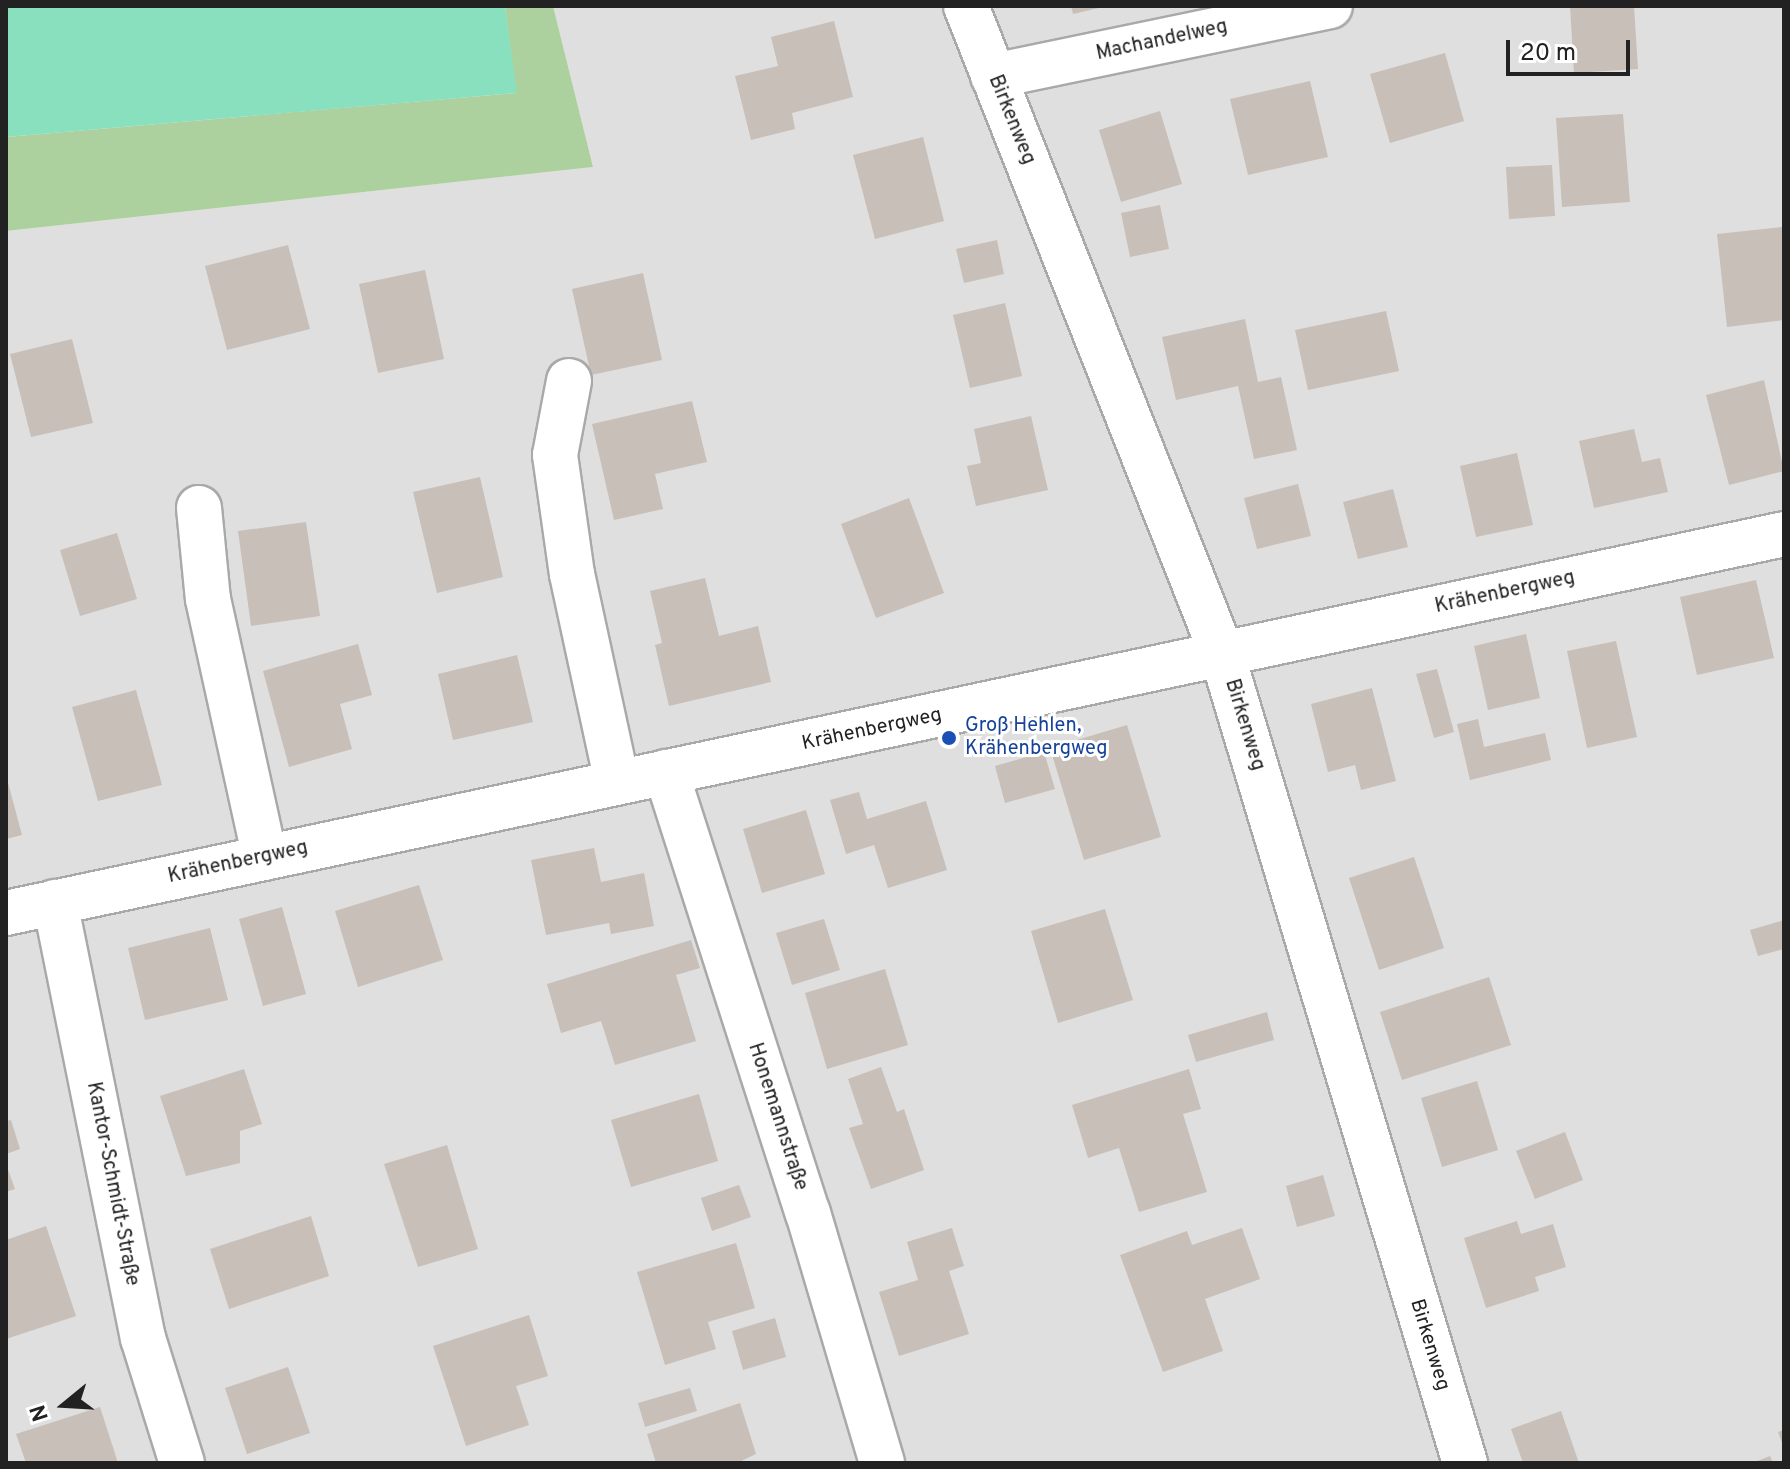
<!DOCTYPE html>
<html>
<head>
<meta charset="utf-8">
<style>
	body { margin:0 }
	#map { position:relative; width:1790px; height:1469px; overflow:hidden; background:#f2efe9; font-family:Overpass,sans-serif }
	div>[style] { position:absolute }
	.residential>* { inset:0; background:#e0dfdf }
	.forest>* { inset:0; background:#add19e }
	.pitch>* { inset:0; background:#88e0be }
	.building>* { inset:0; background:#c7bfb8 }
	.roads { filter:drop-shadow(2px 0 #a9a9a9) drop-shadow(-2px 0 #a9a9a9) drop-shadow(0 2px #a9a9a9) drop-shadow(0 -2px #a9a9a9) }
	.minor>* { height:44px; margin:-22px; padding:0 22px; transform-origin:22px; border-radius:22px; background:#fff }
	.dots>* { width:22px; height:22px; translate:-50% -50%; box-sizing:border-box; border:4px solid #fff; border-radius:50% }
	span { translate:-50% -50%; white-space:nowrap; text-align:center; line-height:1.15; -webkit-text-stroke:6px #fff; paint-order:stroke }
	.street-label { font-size:20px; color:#222 }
	.transit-label { font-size:20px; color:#164399 }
	.left { translate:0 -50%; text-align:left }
	.frame { position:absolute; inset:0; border:8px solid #222; pointer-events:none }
	.north { position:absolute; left:24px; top:1365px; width:80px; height:80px; -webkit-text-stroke:6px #fff; paint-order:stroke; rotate:252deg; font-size:22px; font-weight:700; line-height:32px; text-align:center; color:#222 }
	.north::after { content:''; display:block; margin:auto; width:28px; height:36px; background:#222; clip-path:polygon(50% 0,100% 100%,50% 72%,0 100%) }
	.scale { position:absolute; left:1506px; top:40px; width:124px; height:36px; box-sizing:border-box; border:4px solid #222; border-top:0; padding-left:10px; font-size:24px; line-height:28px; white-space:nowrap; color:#222; -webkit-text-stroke:6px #fff; paint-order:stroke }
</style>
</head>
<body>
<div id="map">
	<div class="residential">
		<i style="clip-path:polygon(553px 6px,1784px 6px,1784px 1463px,6px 1463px,6px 231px,593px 167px)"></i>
	</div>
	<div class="forest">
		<i style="clip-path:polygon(505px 6px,553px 6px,593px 167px,6px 231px,6px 137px,516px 93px)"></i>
	</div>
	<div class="pitch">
		<i style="clip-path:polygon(6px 6px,505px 6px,517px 93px,6px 137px)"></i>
	</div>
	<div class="building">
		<i style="clip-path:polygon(1071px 6px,1102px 6px,1103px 7px,1073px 14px)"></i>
		<i style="clip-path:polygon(1570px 6px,1634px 6px,1638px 69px,1574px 73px)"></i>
		<i style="clip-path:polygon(834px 21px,853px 97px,792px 113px,795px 129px,751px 140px,735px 76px,778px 66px,771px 37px)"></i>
		<i style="clip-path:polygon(1445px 53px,1464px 121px,1390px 143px,1370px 74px)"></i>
		<i style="clip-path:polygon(1310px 81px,1328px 157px,1248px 175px,1230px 99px)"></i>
		<i style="clip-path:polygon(1160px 111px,1182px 184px,1121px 202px,1099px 130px)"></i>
		<i style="clip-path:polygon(1623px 114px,1630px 202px,1562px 207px,1556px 118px)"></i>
		<i style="clip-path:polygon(923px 137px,944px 221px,875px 239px,853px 155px)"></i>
		<i style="clip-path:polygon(1552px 165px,1555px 216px,1509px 219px,1506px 167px)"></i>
		<i style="clip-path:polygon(1160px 205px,1169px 249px,1130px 257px,1121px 213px)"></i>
		<i style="clip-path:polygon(1782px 227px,1784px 320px,1727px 327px,1717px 234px)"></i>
		<i style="clip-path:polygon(997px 240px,1004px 274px,964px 283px,956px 249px)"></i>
		<i style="clip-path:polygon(288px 245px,310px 329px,227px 350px,205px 266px)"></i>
		<i style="clip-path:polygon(425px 270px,444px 359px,378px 373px,359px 284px)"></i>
		<i style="clip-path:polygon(643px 273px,662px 360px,591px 375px,572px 289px)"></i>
		<i style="clip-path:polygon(1005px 303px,1022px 376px,970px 388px,953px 315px)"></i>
		<i style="clip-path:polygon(1386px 311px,1399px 371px,1308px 390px,1295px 330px)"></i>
		<i style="clip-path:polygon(1245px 319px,1258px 382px,1281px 377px,1297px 450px,1254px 459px,1238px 386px,1176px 400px,1162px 337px)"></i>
		<i style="clip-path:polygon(72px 339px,93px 423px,31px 437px,10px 354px)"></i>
		<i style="clip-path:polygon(1764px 380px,1784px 471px,1729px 485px,1706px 395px)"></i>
		<i style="clip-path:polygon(692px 401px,707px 462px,655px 474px,663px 509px,614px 520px,592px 424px)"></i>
		<i style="clip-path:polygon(1031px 416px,1048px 490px,976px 506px,967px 466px,981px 463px,974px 429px)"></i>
		<i style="clip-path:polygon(1634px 429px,1642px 462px,1660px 458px,1668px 492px,1594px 508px,1579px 441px)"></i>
		<i style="clip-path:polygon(1517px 453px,1533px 525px,1476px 537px,1460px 466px)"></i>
		<i style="clip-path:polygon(480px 477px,503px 577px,437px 593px,413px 492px)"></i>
		<i style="clip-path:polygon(1298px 484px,1311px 536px,1257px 549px,1244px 498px)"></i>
		<i style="clip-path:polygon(1393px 489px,1408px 547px,1358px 559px,1343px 502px)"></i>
		<i style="clip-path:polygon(909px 498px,944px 593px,876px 618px,841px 524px)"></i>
		<i style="clip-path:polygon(306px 522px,320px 616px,251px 626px,238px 531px)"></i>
		<i style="clip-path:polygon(117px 533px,137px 599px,80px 616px,60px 550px)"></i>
		<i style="clip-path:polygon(705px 578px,719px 636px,758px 626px,771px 682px,669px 706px,655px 645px,662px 643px,650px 591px)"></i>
		<i style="clip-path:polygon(1756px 580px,1774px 658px,1697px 675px,1680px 597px)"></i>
		<i style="clip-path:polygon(1526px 634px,1540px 698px,1488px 710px,1474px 646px)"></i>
		<i style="clip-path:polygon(1616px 641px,1637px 737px,1587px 748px,1567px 651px)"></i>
		<i style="clip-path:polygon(358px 644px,372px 695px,340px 704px,352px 749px,289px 767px,263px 671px)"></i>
		<i style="clip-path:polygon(517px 655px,533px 722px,453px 740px,438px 674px)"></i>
		<i style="clip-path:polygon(1437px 669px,1454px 732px,1434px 738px,1416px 674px)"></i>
		<i style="clip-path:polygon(1372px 688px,1396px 781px,1361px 790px,1355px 765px,1328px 772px,1311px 704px)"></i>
		<i style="clip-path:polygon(136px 690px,162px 785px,98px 801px,72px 707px)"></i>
		<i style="clip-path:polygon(1478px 719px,1484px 747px,1545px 733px,1551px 760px,1470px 780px,1457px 724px)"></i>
		<i style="clip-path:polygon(1127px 725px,1161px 837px,1084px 860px,1050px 748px)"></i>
		<i style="clip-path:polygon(1044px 752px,1055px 789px,1005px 803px,995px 766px)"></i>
		<i style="clip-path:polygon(6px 775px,22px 835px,6px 839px)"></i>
		<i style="clip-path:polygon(859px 792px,867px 819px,926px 801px,947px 870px,888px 888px,874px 845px,846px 854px,830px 800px)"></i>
		<i style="clip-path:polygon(806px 810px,825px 874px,762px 893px,743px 829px)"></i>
		<i style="clip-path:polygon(594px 848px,601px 882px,644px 873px,654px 926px,611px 934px,609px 923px,546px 935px,531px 860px)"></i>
		<i style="clip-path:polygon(1414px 857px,1444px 948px,1379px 970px,1349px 878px)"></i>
		<i style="clip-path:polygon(419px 885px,443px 960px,358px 987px,335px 911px)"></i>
		<i style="clip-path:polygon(282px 907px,306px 994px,263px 1006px,239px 919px)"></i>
		<i style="clip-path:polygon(1105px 909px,1133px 1000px,1058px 1023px,1031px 931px)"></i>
		<i style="clip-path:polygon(824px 919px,840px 970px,792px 985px,776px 933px)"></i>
		<i style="clip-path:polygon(1784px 920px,1784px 949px,1758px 956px,1750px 930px)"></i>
		<i style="clip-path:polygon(210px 928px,228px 1000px,145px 1020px,128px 948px)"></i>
		<i style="clip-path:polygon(691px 940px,700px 968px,676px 975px,696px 1041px,615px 1065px,601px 1021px,561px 1033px,547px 984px)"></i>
		<i style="clip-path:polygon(885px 969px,908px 1045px,827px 1069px,805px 993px)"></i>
		<i style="clip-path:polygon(1489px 977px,1511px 1045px,1402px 1080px,1380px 1012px)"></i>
		<i style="clip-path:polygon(1267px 1012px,1274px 1040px,1196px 1062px,1188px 1035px)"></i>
		<i style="clip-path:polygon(881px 1067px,897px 1112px,904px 1109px,924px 1170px,871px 1189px,849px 1128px,863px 1124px,848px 1079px)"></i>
		<i style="clip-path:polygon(244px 1069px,262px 1124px,240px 1131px,240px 1163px,186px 1176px,160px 1096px)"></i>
		<i style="clip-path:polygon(1189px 1069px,1201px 1109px,1183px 1114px,1207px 1192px,1139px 1212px,1119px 1148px,1088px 1158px,1072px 1105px)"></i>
		<i style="clip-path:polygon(1477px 1081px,1498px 1150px,1442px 1167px,1421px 1098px)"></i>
		<i style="clip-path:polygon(699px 1094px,718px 1161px,631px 1187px,611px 1120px)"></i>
		<i style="clip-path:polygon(11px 1120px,20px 1149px,6px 1154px,6px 1121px)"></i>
		<i style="clip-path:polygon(1565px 1132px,1583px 1180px,1535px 1199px,1516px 1151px)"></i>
		<i style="clip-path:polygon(447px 1145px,478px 1249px,418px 1267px,384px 1164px)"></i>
		<i style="clip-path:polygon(6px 1164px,15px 1189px,6px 1192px)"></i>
		<i style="clip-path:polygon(1323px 1175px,1335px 1216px,1297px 1227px,1286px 1186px)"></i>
		<i style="clip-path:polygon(739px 1185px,751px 1217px,712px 1231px,701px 1198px)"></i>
		<i style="clip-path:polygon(311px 1216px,329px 1276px,229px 1309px,210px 1249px)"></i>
		<i style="clip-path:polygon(1517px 1221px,1521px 1234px,1553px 1224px,1566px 1267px,1535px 1277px,1539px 1291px,1486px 1308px,1464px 1238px)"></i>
		<i style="clip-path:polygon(46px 1226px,76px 1316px,6px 1339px,6px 1240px)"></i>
		<i style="clip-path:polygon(952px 1228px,964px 1266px,949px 1271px,969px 1334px,899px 1356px,879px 1292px,918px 1280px,907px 1242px)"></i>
		<i style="clip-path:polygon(1242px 1228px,1260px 1279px,1205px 1299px,1223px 1351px,1163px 1372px,1120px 1255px,1187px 1231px,1192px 1245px)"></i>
		<i style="clip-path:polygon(736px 1243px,755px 1308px,708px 1322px,716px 1349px,665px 1365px,637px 1272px)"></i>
		<i style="clip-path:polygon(529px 1315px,548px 1376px,516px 1386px,529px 1425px,466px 1446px,433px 1346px)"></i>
		<i style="clip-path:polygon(775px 1318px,786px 1357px,743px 1370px,732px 1331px)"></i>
		<i style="clip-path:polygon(288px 1367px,310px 1433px,247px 1454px,225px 1388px)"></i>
		<i style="clip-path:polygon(690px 1388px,697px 1411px,645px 1427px,638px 1403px)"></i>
		<i style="clip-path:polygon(740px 1403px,756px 1454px,737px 1463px,656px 1463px,647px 1434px)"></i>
		<i style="clip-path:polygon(100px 1407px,118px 1463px,26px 1463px,16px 1434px)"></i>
		<i style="clip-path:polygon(1561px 1411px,1579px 1463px,1523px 1463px,1511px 1429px)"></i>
		<i style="clip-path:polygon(1784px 1430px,1784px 1448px,1778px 1432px)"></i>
		<i style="clip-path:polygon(1770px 1456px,1773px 1463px,1752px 1463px)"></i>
	</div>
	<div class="roads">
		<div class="minor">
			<i style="left:966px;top:6px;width:697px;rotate:68.44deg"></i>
			<i style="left:1222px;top:654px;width:845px;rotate:73.28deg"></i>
			<i style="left:993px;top:76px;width:344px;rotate:-11.7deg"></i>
			<i style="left:569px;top:381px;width:75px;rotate:100.7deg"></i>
			<i style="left:555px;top:455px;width:120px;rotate:81.9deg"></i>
			<i style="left:572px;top:574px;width:213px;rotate:77.8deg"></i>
			<i style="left:199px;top:508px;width:91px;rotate:84.4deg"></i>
			<i style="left:208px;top:599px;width:265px;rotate:77.6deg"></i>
			<i style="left:666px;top:772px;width:463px;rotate:72.2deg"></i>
			<i style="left:808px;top:1213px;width:261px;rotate:73.5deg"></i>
			<i style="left:55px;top:902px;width:445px;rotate:78.6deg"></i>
			<i style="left:143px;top:1338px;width:131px;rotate:72.7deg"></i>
			<i style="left:6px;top:913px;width:1818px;rotate:-12.03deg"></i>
		</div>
	</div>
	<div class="dots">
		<i style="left:949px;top:738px;background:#1a4fb4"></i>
	</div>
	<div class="street-label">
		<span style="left:1162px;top:41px;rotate:-12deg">Machandelweg</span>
		<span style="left:1011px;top:120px;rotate:68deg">Birkenweg</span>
		<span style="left:1505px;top:593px;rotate:-12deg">Krähenbergweg</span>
		<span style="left:1244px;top:725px;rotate:73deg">Birkenweg</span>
		<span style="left:872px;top:730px;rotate:-12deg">Krähenbergweg</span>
		<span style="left:238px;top:863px;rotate:-12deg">Krähenbergweg</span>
		<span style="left:777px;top:1117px;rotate:72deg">Honemannstraße</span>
		<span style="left:112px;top:1184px;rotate:79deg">Kantor-Schmidt-Straße</span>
		<span style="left:1429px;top:1345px;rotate:73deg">Birkenweg</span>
	</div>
	<div class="transit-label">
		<span class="left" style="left:965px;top:738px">Groß Hehlen,<br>Krähenbergweg</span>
	</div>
	<div class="frame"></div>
	<div class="north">N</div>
	<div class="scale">20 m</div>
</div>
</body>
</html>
